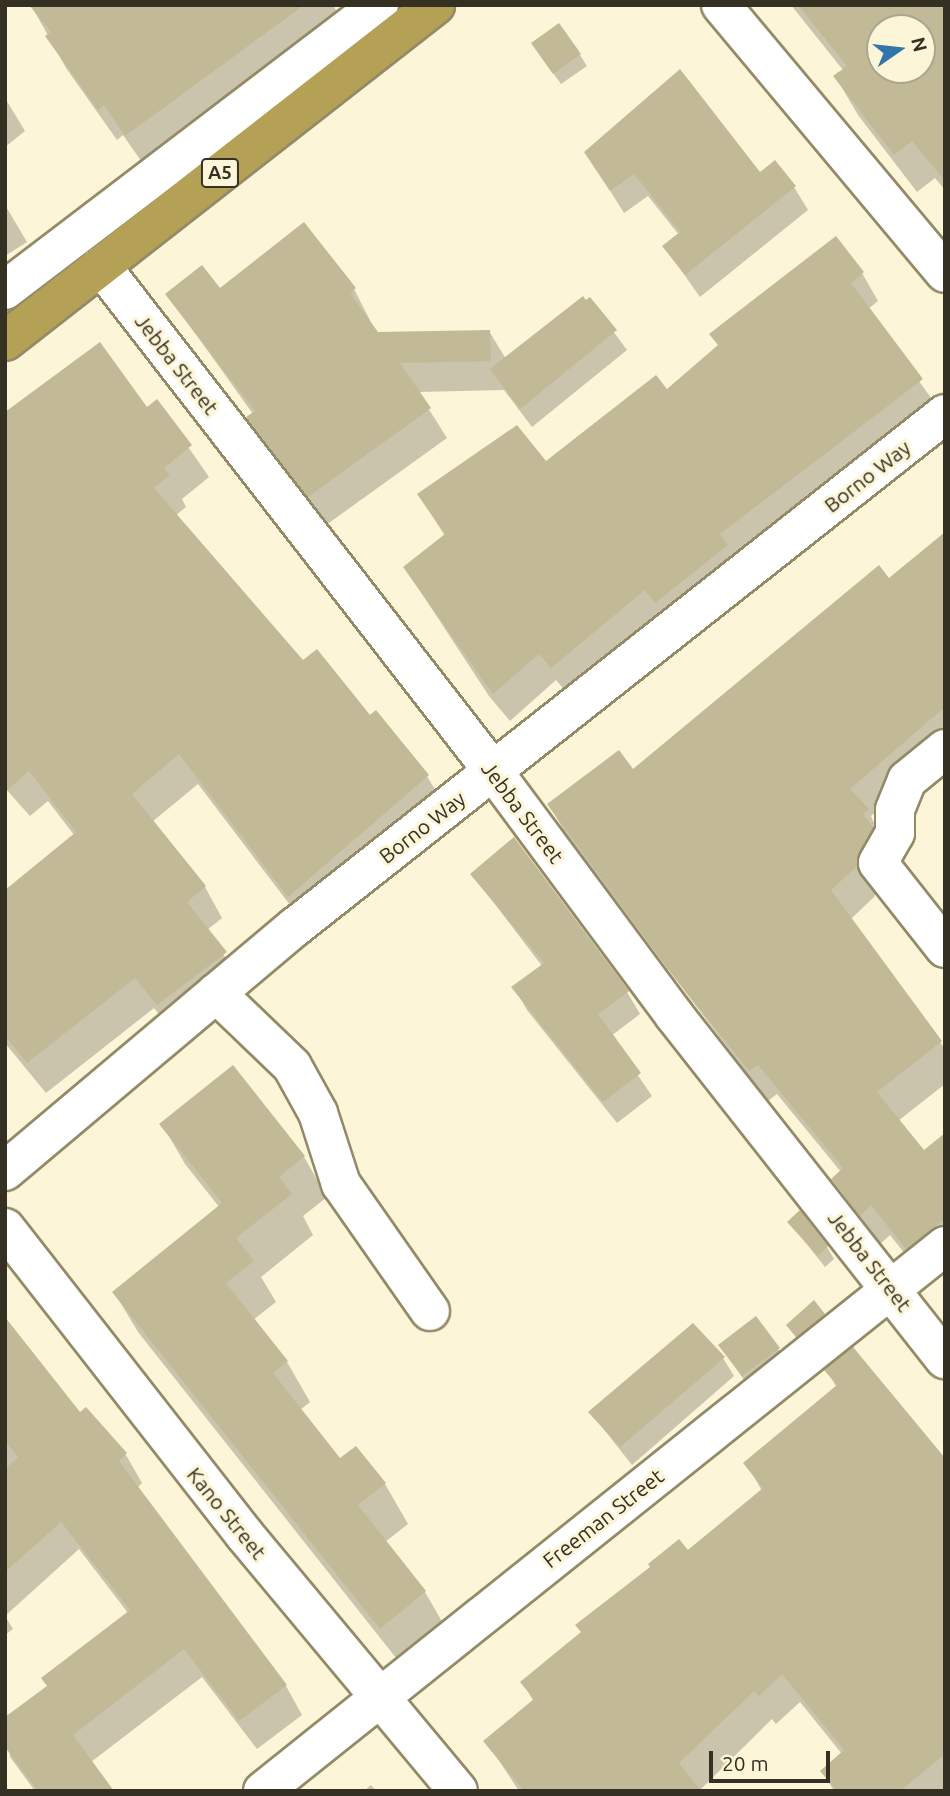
<!DOCTYPE html>
<html>
<head>
<meta charset="utf-8">
<style>
	body { margin:0 }
	#map { position:relative; width:950px; height:1796px; overflow:hidden; background:#fdf5d8; font-family:Ubuntu,sans-serif }
	div>[style] { position:absolute }
	.shadow>* { inset:0; background:#0003 }
	.building>* { inset:0; background:#c2b996 }
	.roads { filter:drop-shadow(2px 0 #938a68) drop-shadow(-2px 0 #938a68) drop-shadow(0 2px #938a68) drop-shadow(0 -2px #938a68) }
	.minor>* { height:38px; margin:-19px; padding:0 19px; transform-origin:19px; border-radius:19px; background:#fff }
	.highway>* { height:38px; margin:-19px; padding:0 19px; transform-origin:19px; border-radius:19px; background:#b5a155 }
	span { translate:-50% -50%; white-space:nowrap; text-align:center; line-height:1.15; -webkit-text-stroke:6px #fdf5d8; paint-order:stroke }
	.shield-label span { padding:2px 5px; background:#fdf5d8; border:2px solid; border-radius:5px; -webkit-text-stroke-width:0 }
	.shield-label { font-size:19px; color:#343022; font-weight:700 }
	.street-label { font-size:21px; color:#343022 }
	.frame { position:absolute; inset:0; border:7px solid #343022; pointer-events:none }
	.north { position:absolute; left:866px; top:14px; width:70px; height:70px; box-sizing:border-box; background:#fdf5d8; border:2px solid #ada68f; border-radius:50%; rotate:76deg; font-size:19px; font-weight:700; line-height:28px; text-align:center; color:#343022 }
	.north::after { content:''; display:block; margin:auto; width:24px; height:32px; background:#3076ab; clip-path:polygon(50% 0,100% 100%,50% 72%,0 100%) }
	.scale { position:absolute; left:709px; top:1751px; width:121px; height:32px; box-sizing:border-box; border:4px solid #343022; border-top:0; padding-left:9px; font-size:21px; line-height:24px; white-space:nowrap; color:#343022; -webkit-text-stroke:5px #fdf5d8; paint-order:stroke }
</style>
</head>
<body>
<div id="map">
	<div class="shadow">
		<i style="clip-path:polygon(31px 5px,333px 5px,342px 20px,144px 165px,123px 135px,117px 140px,66px 68px)"></i>
		<i style="clip-path:polygon(evenodd,791px 5px,945px 5px,945px 190px,935px 178px,917px 192px,858px 115px,835px 76px,843px 70px,791px 5px,880px 28px,922px 28px,922px 70px,880px 70px,880px 28px)"></i>
		<i style="clip-path:polygon(540px 55px,580px 55px,587px 66px,561px 84px)"></i>
		<i style="clip-path:polygon(680px 71px,760px 175px,794px 187px,808px 210px,700px 297px,664px 246px,679px 235px,648px 196px,624px 213px,586px 152px)"></i>
		<i style="clip-path:polygon(5px 98px,25px 131px,5px 147px)"></i>
		<i style="clip-path:polygon(5px 205px,27px 242px,5px 256px)"></i>
		<i style="clip-path:polygon(862px 273px,878px 301px,868px 309px,938px 408px,569px 695px,556px 680px,510px 721px,489px 696px,405px 568px,445px 536px,419px 495px,545px 463px,667px 391px,719px 347px,712px 334px)"></i>
		<i style="clip-path:polygon(354px 289px,377px 334px,489px 331px,506px 359px,590px 300px,627px 350px,532px 427px,504px 390px,418px 392px,447px 438px,326px 525px,265px 447px,248px 418px,253px 414px,167px 294px)"></i>
		<i style="clip-path:polygon(157px 402px,209px 477px,182px 499px,186px 507px,175px 516px,303px 662px,370px 718px,427px 776px,445px 807px,306px 926px,198px 784px,152px 822px,205px 887px,222px 918px,207px 930px,243px 984px,176px 1035px,154px 1008px,46px 1093px,5px 1043px,5px 892px,74px 835px,48px 801px,30px 816px,5px 788px,147px 410px)"></i>
		<i style="clip-path:polygon(945px 534px,945px 753px,871px 816px,890px 860px,874px 897px,851px 919px,945px 1049px,945px 1084px,898px 1121px,924px 1152px,945px 1135px,945px 1263px,925px 1279px,890px 1235px,879px 1245px,833px 1179px,841px 1172px,777px 1094px,768px 1101px,567px 836px,549px 805px,633px 772px,879px 568px,889px 581px)"></i>
		<i style="clip-path:polygon(472px 874px,627px 992px,640px 1014px,611px 1036px,652px 1096px,617px 1123px,527px 1010px,514px 987px,542px 966px)"></i>
		<i style="clip-path:polygon(162px 1124px,304px 1157px,327px 1197px,303px 1216px,313px 1235px,261px 1277px,276px 1302px,253px 1320px,287px 1362px,310px 1402px,300px 1410px,340px 1460px,385px 1484px,408px 1524px,385px 1542px,425px 1592px,448px 1632px,404px 1668px,138px 1332px,114px 1292px,220px 1208px,185px 1164px)"></i>
		<i style="clip-path:polygon(789px 1222px,827px 1247px,834px 1259px,825px 1267px)"></i>
		<i style="clip-path:polygon(824px 1315px,831px 1326px,804px 1348px,788px 1326px)"></i>
		<i style="clip-path:polygon(5px 1320px,80px 1414px,85px 1410px,126px 1455px,142px 1483px,137px 1488px,286px 1686px,302px 1715px,257px 1749px,202px 1677px,91px 1762px,112px 1791px,35px 1791px,10px 1757px,5px 1719px,48px 1687px,128px 1613px,79px 1549px,5px 1616px,13px 1629px,5px 1635px)"></i>
		<i style="clip-path:polygon(720px 1345px,778px 1349px,792px 1373px,757px 1399px)"></i>
		<i style="clip-path:polygon(723px 1358px,734px 1376px,632px 1465px,591px 1413px)"></i>
		<i style="clip-path:polygon(827px 1371px,945px 1458px,945px 1791px,834px 1791px,822px 1771px,842px 1754px,800px 1702px,776px 1724px,772px 1719px,699px 1791px,519px 1791px,486px 1741px,534px 1702px,522px 1682px,762px 1491px,746px 1463px,837px 1388px)"></i>
		<i style="clip-path:polygon(371px 1785px,376px 1791px,364px 1791px)"></i>
	</div>
	<div class="building">
		<i style="clip-path:polygon(29px 5px,304px 5px,125px 136px,104px 105px,98px 110px,45px 36px,51px 32px)"></i>
		<i style="clip-path:polygon(evenodd,798px 5px,945px 5px,945px 181px,912px 141px,894px 155px,833px 76px,847px 66px,798px 5px,880px 28px,922px 28px,922px 70px,880px 70px,880px 28px)"></i>
		<i style="clip-path:polygon(559px 23px,581px 54px,553px 74px,531px 43px)"></i>
		<i style="clip-path:polygon(680px 69px,760px 172px,775px 160px,796px 186px,685px 275px,662px 246px,680px 232px,634px 174px,610px 191px,584px 152px)"></i>
		<i style="clip-path:polygon(304px 222px,356px 288px,350px 293px,378px 332px,490px 330px,491px 361px,400px 363px,431px 408px,308px 497px,246px 417px,255px 411px,165px 294px,202px 265px,220px 288px)"></i>
		<i style="clip-path:polygon(836px 236px,864px 272px,851px 283px,923px 379px,720px 534px,728px 545px,655px 603px,645px 590px,551px 668px,539px 654px,493px 694px,403px 567px,445px 534px,417px 494px,517px 425px,546px 461px,656px 375px,667px 389px,718px 345px,709px 334px)"></i>
		<i style="clip-path:polygon(583px 296px,586px 300px,590px 297px,617px 330px,520px 409px,490px 369px)"></i>
		<i style="clip-path:polygon(100px 342px,147px 407px,157px 399px,192px 445px,164px 468px,170px 475px,154px 488px,303px 660px,317px 649px,370px 715px,376px 710px,429px 775px,288px 897px,179px 754px,132px 794px,206px 886px,187px 902px,227px 952px,157px 1005px,135px 978px,27px 1063px,5px 1036px,5px 890px,76px 832px,29px 771px,5px 792px,5px 412px)"></i>
		<i style="clip-path:polygon(945px 532px,945px 707px,850px 789px,869px 809px,863px 814px,873px 827px,857px 866px,831px 890px,942px 1041px,877px 1092px,924px 1150px,945px 1133px,945px 1219px,906px 1249px,871px 1205px,860px 1216px,831px 1179px,843px 1168px,758px 1065px,749px 1071px,664px 964px,547px 804px,619px 750px,633px 769px,879px 565px,889px 578px)"></i>
		<i style="clip-path:polygon(514px 837px,629px 991px,598px 1014px,641px 1073px,603px 1102px,511px 987px,544px 963px,470px 874px)"></i>
		<i style="clip-path:polygon(233px 1065px,305px 1156px,279px 1177px,292px 1194px,236px 1238px,254px 1261px,226px 1283px,288px 1361px,273px 1373px,340px 1458px,356px 1446px,386px 1483px,358px 1505px,426px 1591px,380px 1629px,112px 1292px,222px 1203px,159px 1124px)"></i>
		<i style="clip-path:polygon(800px 1210px,828px 1246px,818px 1256px,787px 1222px)"></i>
		<i style="clip-path:polygon(814px 1300px,825px 1314px,796px 1337px,786px 1325px)"></i>
		<i style="clip-path:polygon(756px 1316px,780px 1348px,742px 1376px,718px 1345px)"></i>
		<i style="clip-path:polygon(5px 1317px,80px 1412px,86px 1407px,127px 1453px,119px 1461px,287px 1685px,239px 1721px,184px 1649px,73px 1735px,114px 1791px,38px 1791px,5px 1747px,5px 1717px,47px 1686px,41px 1678px,130px 1610px,61px 1522px,5px 1572px,5px 1469px,18px 1457px,5px 1441px)"></i>
		<i style="clip-path:polygon(693px 1323px,725px 1357px,620px 1447px,588px 1412px)"></i>
		<i style="clip-path:polygon(853px 1347px,945px 1458px,945px 1754px,900px 1791px,837px 1791px,820px 1771px,844px 1750px,782px 1674px,759px 1696px,754px 1691px,679px 1763px,701px 1791px,524px 1791px,483px 1741px,534px 1699px,520px 1682px,581px 1632px,575px 1625px,650px 1567px,648px 1564px,679px 1539px,688px 1550px,763px 1488px,743px 1463px,837px 1385px,824px 1370px)"></i>
	</div>
	<div class="roads">
		<div class="minor">
			<i style="left:721px;top:5px;width:349px;rotate:50.1deg"></i>
			<i style="left:101px;top:266px;width:639px;rotate:52.18deg"></i>
			<i style="left:493px;top:771px;width:304px;rotate:53.4deg"></i>
			<i style="left:674px;top:1015px;width:438px;rotate:51.8deg"></i>
			<i style="left:5px;top:290px;width:470px;rotate:-37.3deg"></i>
			<i style="left:945px;top:749px;width:49px;rotate:140.8deg"></i>
			<i style="left:907px;top:780px;width:32px;rotate:112deg"></i>
			<i style="left:895px;top:810px;width:23px;rotate:90deg"></i>
			<i style="left:895px;top:833px;width:34px;rotate:120deg"></i>
			<i style="left:878px;top:863px;width:108px;rotate:51.8deg"></i>
			<i style="left:216px;top:993px;width:105px;rotate:43.8deg"></i>
			<i style="left:292px;top:1066px;width:54px;rotate:61deg"></i>
			<i style="left:318px;top:1113px;width:75px;rotate:72.1deg"></i>
			<i style="left:341px;top:1184px;width:155px;rotate:55deg"></i>
			<i style="left:5px;top:1171px;width:379px;rotate:-40.1deg"></i>
			<i style="left:295px;top:927px;width:828px;rotate:-38.28deg"></i>
			<i style="left:5px;top:1228px;width:388px;rotate:52deg"></i>
			<i style="left:244px;top:1534px;width:334px;rotate:50.2deg"></i>
			<i style="left:263px;top:1791px;width:873px;rotate:-38.63deg"></i>
		</div>
		<div class="highway">
			<i style="left:5px;top:341px;width:546px;rotate:-38deg"></i>
		</div>
	</div>
	<div class="shield-label">
		<span style="left:220px;top:173px">A5</span>
	</div>
	<div class="street-label">
		<span style="left:177px;top:364px;rotate:52deg">Jebba Street</span>
		<span style="left:867px;top:476px;rotate:-38deg">Borno Way</span>
		<span style="left:523px;top:812px;rotate:53deg">Jebba Street</span>
		<span style="left:422px;top:827px;rotate:-38deg">Borno Way</span>
		<span style="left:870px;top:1261px;rotate:52deg">Jebba Street</span>
		<span style="left:227px;top:1513px;rotate:51deg">Kano Street</span>
		<span style="left:603px;top:1518px;rotate:-38deg">Freeman Street</span>
	</div>
	<div class="frame"></div>
	<div class="north">N</div>
	<div class="scale">20 m</div>
</div>
</body>
</html>
